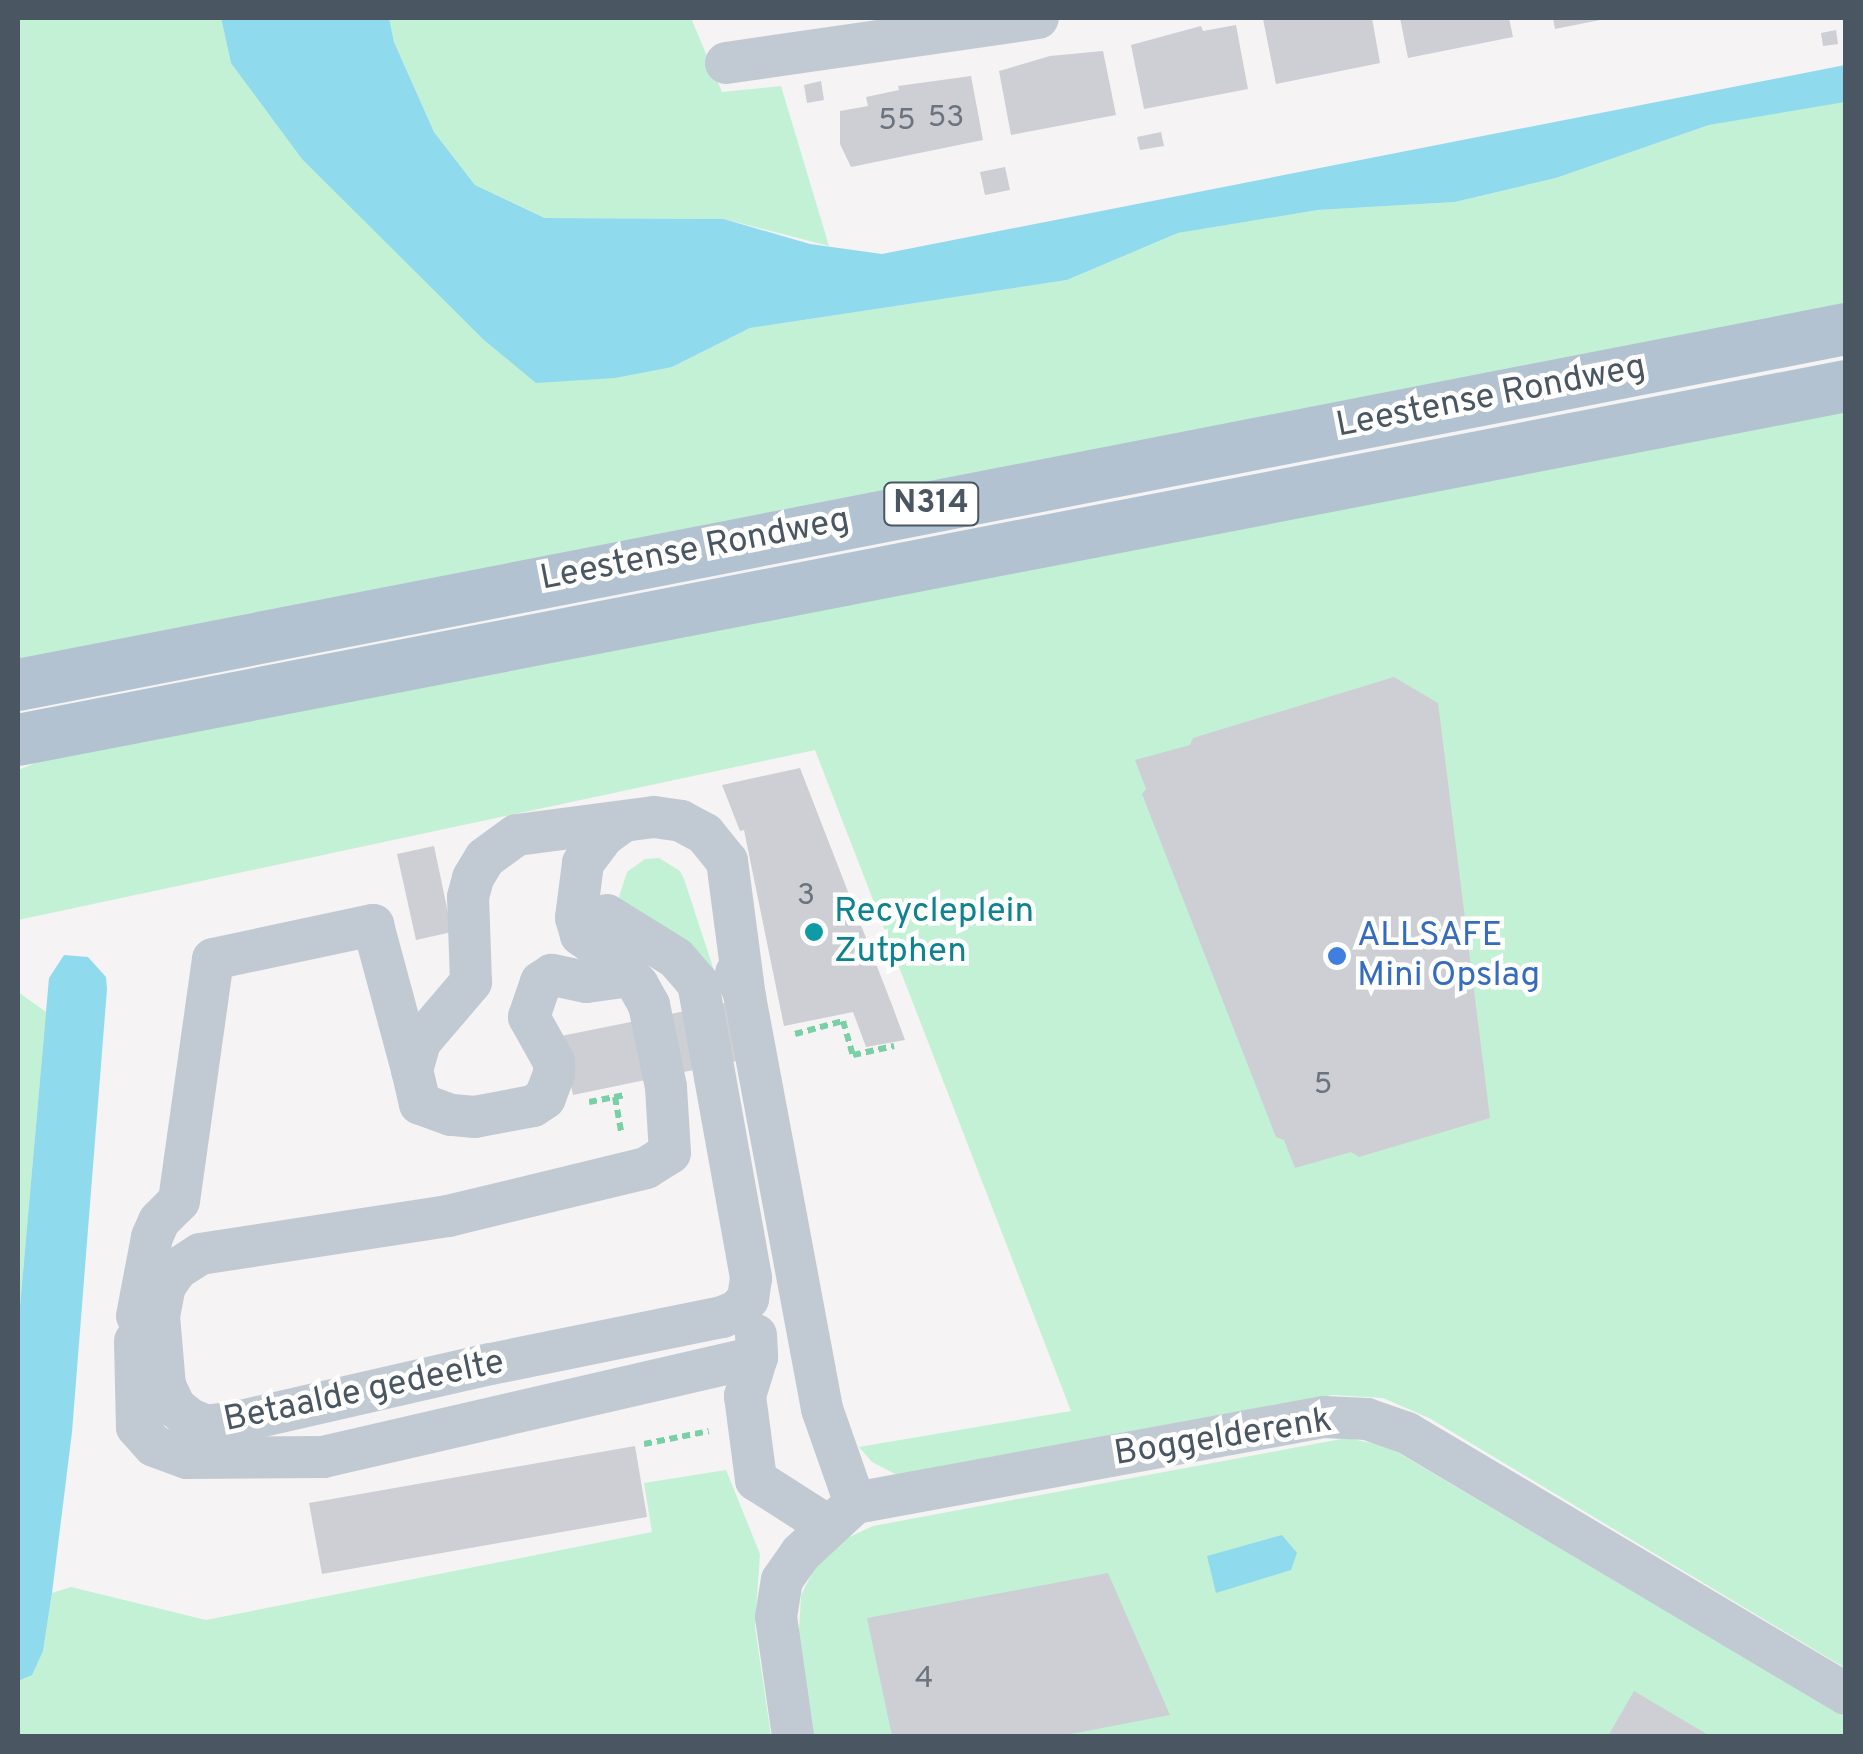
<!DOCTYPE html>
<html>
<head>
<meta charset="utf-8">
<style>
	body { margin:0 }
	#map { position:relative; width:1863px; height:1754px; overflow:hidden; background:#f5f3f3; font-family:Overpass,sans-serif }
	div>[style] { position:absolute }
	.green>* { inset:0; background:#c3f1d5 }
	.water>* { inset:0; background:#90daee }
	.building>* { inset:0; background:#cdcfd5 }
	.path>* { height:6px; margin-top:-3px; transform-origin:0; background:repeating-linear-gradient(90deg,#7ad0a6 0 8px,transparent 0 13px) }
	.minor>* { height:42px; margin:-21px; padding:0 21px; transform-origin:21px; border-radius:21px; background:#c1cad2 }
	.major>* { height:52px; margin:-26px; padding:0 26px; transform-origin:26px; border-radius:26px; background:#b3c2d1 }
	.dots>* { width:28px; height:28px; translate:-50% -50%; box-sizing:border-box; border:5px solid #fff; border-radius:50% }
	span { translate:-50% -50%; white-space:nowrap; text-align:center; line-height:1.15; -webkit-text-stroke:9px #fff; paint-order:stroke }
	.number-label { font-size:30px; color:#6b747e }
	.number-label span { -webkit-text-stroke-width:0 }
	.shield-label span { padding:2px 8px; background:#fff; border:2px solid; border-radius:8px; -webkit-text-stroke-width:0 }
	.shield-label { font-size:32px; color:#4a5661; font-weight:700 }
	.street-label { font-size:35px; color:#4a5661 }
	.culture-label { font-size:35px; color:#0d838f }
	.left { translate:0 -50%; text-align:left }
	.shop-label { font-size:35px; color:#366cbe }
	.frame { position:absolute; inset:0; border:20px solid #4a5661; pointer-events:none }
</style>
</head>
<body>
<div id="map">
	<div class="green">
		<i style="clip-path:polygon(18px 18px,221px 18px,231px 63px,672px 367px,750px 328px,1067px 280px,1178px 233px,1318px 210px,1455px 202px,1556px 178px,1709px 125px,1833px 102px,1845px 102px,1845px 316px,18px 671px)"></i>
		<i style="clip-path:polygon(389px 18px,691px 18px,722px 92px,781px 86px,829px 246px,724px 219px,546px 218px,475px 185px,434px 132px,394px 42px)"></i>
		<i style="clip-path:polygon(1845px 409px,1845px 1668px,1429px 1418px,1383px 1398px,1332px 1395px,897px 1475px,872px 1462px,859px 1447px,1071px 1411px,815px 750px,18px 920px,18px 770px,99px 738px)"></i>
		<i style="clip-path:polygon(659px 858px,680px 871px,684px 879px,722px 995px,622px 908px,619px 897px,627px 872px,645px 859px)"></i>
		<i style="clip-path:polygon(18px 992px,46px 1012px,18px 1329px)"></i>
		<i style="clip-path:polygon(1347px 1438px,1387px 1446px,1845px 1717px,1845px 1736px,813px 1736px,799px 1633px,801px 1595px,817px 1564px,841px 1541px,873px 1526px)"></i>
		<i style="clip-path:polygon(726px 1470px,760px 1554px,755px 1627px,771px 1736px,18px 1736px,18px 1681px,43px 1651px,52px 1593px,71px 1587px,206px 1620px,652px 1532px,644px 1483px)"></i>
	</div>
	<div class="water">
		<i style="clip-path:polygon(221px 18px,389px 18px,394px 42px,434px 132px,475px 185px,545px 218px,724px 219px,810px 244px,882px 254px,1845px 65px,1845px 102px,1709px 125px,1556px 178px,1455px 202px,1318px 210px,1178px 233px,1067px 280px,750px 328px,672px 367px,615px 378px,536px 383px,484px 340px,302px 159px,231px 63px)"></i>
		<i style="clip-path:polygon(64px 955px,88px 957px,106px 977px,107px 989px,72px 1432px,52px 1593px,43px 1651px,32px 1675px,18px 1681px,18px 1329px,49px 978px)"></i>
		<i style="clip-path:polygon(1282px 1535px,1297px 1553px,1291px 1570px,1216px 1593px,1207px 1556px)"></i>
	</div>
	<div class="building">
		<i style="clip-path:polygon(1372px 18px,1380px 63px,1276px 84px,1263px 19px)"></i>
		<i style="clip-path:polygon(1400px 18px,1509px 18px,1513px 37px,1408px 58px)"></i>
		<i style="clip-path:polygon(1553px 18px,1605px 18px,1605px 19px,1555px 29px)"></i>
		<i style="clip-path:polygon(1236px 25px,1248px 89px,1144px 109px,1131px 45px,1201px 26px,1203px 31px)"></i>
		<i style="clip-path:polygon(1836px 30px,1838px 44px,1823px 46px,1821px 33px)"></i>
		<i style="clip-path:polygon(1103px 51px,1116px 115px,1011px 135px,999px 71px,1050px 56px)"></i>
		<i style="clip-path:polygon(971px 76px,983px 140px,851px 167px,840px 144px,840px 111px,868px 106px,866px 97px,899px 90px,898px 86px)"></i>
		<i style="clip-path:polygon(821px 81px,824px 100px,807px 103px,804px 85px)"></i>
		<i style="clip-path:polygon(1161px 132px,1164px 146px,1140px 150px,1137px 137px)"></i>
		<i style="clip-path:polygon(1005px 167px,1010px 190px,985px 195px,980px 172px)"></i>
		<i style="clip-path:polygon(1394px 677px,1438px 703px,1490px 1118px,1359px 1157px,1351px 1152px,1295px 1168px,1284px 1140px,1276px 1137px,1142px 794px,1146px 789px,1135px 760px,1190px 745px,1193px 738px)"></i>
		<i style="clip-path:polygon(800px 768px,892px 1005px,905px 1040px,866px 1047px,853px 1012px,784px 1026px,744px 830px,740px 831px,722px 785px)"></i>
		<i style="clip-path:polygon(434px 846px,452px 932px,416px 940px,397px 854px)"></i>
		<i style="clip-path:polygon(725px 1003px,737px 1061px,573px 1095px,561px 1036px)"></i>
		<i style="clip-path:polygon(635px 1446px,647px 1517px,322px 1574px,309px 1503px)"></i>
		<i style="clip-path:polygon(1108px 1573px,1170px 1715px,1060px 1736px,892px 1736px,867px 1618px)"></i>
		<i style="clip-path:polygon(1634px 1691px,1710px 1736px,1608px 1736px)"></i>
	</div>
	<div class="path">
		<i style="left:795px;top:1034px;width:50px;rotate:-15.2deg"></i>
		<i style="left:843px;top:1021px;width:35px;rotate:74deg"></i>
		<i style="left:853px;top:1055px;width:42px;rotate:-12.4deg"></i>
		<i style="left:615px;top:1097px;width:35px;rotate:80deg"></i>
		<i style="left:589px;top:1102px;width:38px;rotate:-11deg"></i>
		<i style="left:644px;top:1444px;width:66px;rotate:-11.3deg"></i>
	</div>
	<div class="minor">
		<i style="left:726px;top:63px;width:315px;rotate:-8.2deg"></i>
		<i style="left:607px;top:915px;width:81px;rotate:31.9deg"></i>
		<i style="left:676px;top:958px;width:33px;rotate:49deg"></i>
		<i style="left:698px;top:983px;width:300px;rotate:79.8deg"></i>
		<i style="left:751px;top:1278px;width:21px;rotate:98deg"></i>
		<i style="left:748px;top:1299px;width:16px;rotate:133deg"></i>
		<i style="left:737px;top:1311px;width:16px;rotate:158deg"></i>
		<i style="left:722px;top:1317px;width:237px;rotate:168.5deg"></i>
		<i style="left:490px;top:1364px;width:254px;rotate:167.1deg"></i>
		<i style="left:242px;top:1421px;width:35px;rotate:172deg"></i>
		<i style="left:207px;top:1426px;width:18px;rotate:-158deg"></i>
		<i style="left:190px;top:1419px;width:19px;rotate:-141deg"></i>
		<i style="left:175px;top:1407px;width:23px;rotate:-115deg"></i>
		<i style="left:165px;top:1386px;width:70px;rotate:-94.9deg"></i>
		<i style="left:159px;top:1316px;width:31px;rotate:-79deg"></i>
		<i style="left:165px;top:1286px;width:21px;rotate:-55deg"></i>
		<i style="left:177px;top:1269px;width:27px;rotate:-33deg"></i>
		<i style="left:200px;top:1254px;width:251px;rotate:-8.7deg"></i>
		<i style="left:448px;top:1216px;width:204px;rotate:-13.6deg"></i>
		<i style="left:646px;top:1168px;width:28px;rotate:-32deg"></i>
		<i style="left:670px;top:1153px;width:66px;rotate:-93.5deg"></i>
		<i style="left:666px;top:1087px;width:84px;rotate:-101.7deg"></i>
		<i style="left:649px;top:1005px;width:23px;rotate:-119deg"></i>
		<i style="left:638px;top:985px;width:40px;rotate:-133deg"></i>
		<i style="left:611px;top:956px;width:37px;rotate:-145deg"></i>
		<i style="left:581px;top:935px;width:18px;rotate:-106deg"></i>
		<i style="left:576px;top:918px;width:55px;rotate:-82.7deg"></i>
		<i style="left:583px;top:863px;width:34px;rotate:-53deg"></i>
		<i style="left:603px;top:836px;width:24px;rotate:-36deg"></i>
		<i style="left:736px;top:973px;width:26px;rotate:69deg"></i>
		<i style="left:745px;top:997px;width:419px;rotate:79.4deg"></i>
		<i style="left:822px;top:1409px;width:100px;rotate:70.7deg"></i>
		<i style="left:630px;top:976px;width:44px;rotate:172.2deg"></i>
		<i style="left:586px;top:982px;width:35px;rotate:-168deg"></i>
		<i style="left:552px;top:975px;width:13px;rotate:148deg"></i>
		<i style="left:541px;top:982px;width:37px;rotate:109deg"></i>
		<i style="left:529px;top:1017px;width:51px;rotate:60.9deg"></i>
		<i style="left:554px;top:1062px;width:12px;rotate:90deg"></i>
		<i style="left:554px;top:1074px;width:26px;rotate:111deg"></i>
		<i style="left:545px;top:1098px;width:14px;rotate:146deg"></i>
		<i style="left:533px;top:1106px;width:59px;rotate:169.3deg"></i>
		<i style="left:475px;top:1117px;width:24px;rotate:-175deg"></i>
		<i style="left:451px;top:1115px;width:33px;rotate:-160deg"></i>
		<i style="left:420px;top:1104px;width:35px;rotate:-103deg"></i>
		<i style="left:412px;top:1070px;width:29px;rotate:-74deg"></i>
		<i style="left:420px;top:1042px;width:79px;rotate:-49.6deg"></i>
		<i style="left:471px;top:982px;width:85px;rotate:-92deg"></i>
		<i style="left:468px;top:897px;width:20px;rotate:-75deg"></i>
		<i style="left:473px;top:878px;width:23px;rotate:-59deg"></i>
		<i style="left:485px;top:858px;width:39px;rotate:-36deg"></i>
		<i style="left:517px;top:835px;width:138px;rotate:-7.5deg"></i>
		<i style="left:654px;top:817px;width:27px;rotate:8deg"></i>
		<i style="left:681px;top:821px;width:27px;rotate:28deg"></i>
		<i style="left:705px;top:834px;width:35px;rotate:51deg"></i>
		<i style="left:727px;top:861px;width:137px;rotate:82.5deg"></i>
		<i style="left:137px;top:1316px;width:80px;rotate:-79.2deg"></i>
		<i style="left:152px;top:1237px;width:17px;rotate:-66deg"></i>
		<i style="left:159px;top:1221px;width:28px;rotate:-45deg"></i>
		<i style="left:179px;top:1201px;width:244px;rotate:-82deg"></i>
		<i style="left:213px;top:959px;width:164px;rotate:-12deg"></i>
		<i style="left:373px;top:925px;width:150px;rotate:74.9deg"></i>
		<i style="left:756px;top:1335px;width:22px;rotate:87deg"></i>
		<i style="left:757px;top:1357px;width:41px;rotate:107.1deg"></i>
		<i style="left:745px;top:1396px;width:85px;rotate:82.5deg"></i>
		<i style="left:756px;top:1480px;width:85px;rotate:32.6deg"></i>
		<i style="left:135px;top:1341px;width:86px;rotate:88.7deg"></i>
		<i style="left:137px;top:1427px;width:25px;rotate:48deg"></i>
		<i style="left:154px;top:1446px;width:35px;rotate:20deg"></i>
		<i style="left:187px;top:1458px;width:136px;rotate:-0.4deg"></i>
		<i style="left:323px;top:1457px;width:445px;rotate:-13deg"></i>
		<i style="left:793px;top:1736px;width:120px;rotate:-98.1deg"></i>
		<i style="left:776px;top:1617px;width:37px;rotate:-81deg"></i>
		<i style="left:782px;top:1580px;width:33px;rotate:-55deg"></i>
		<i style="left:801px;top:1553px;width:74px;rotate:-42.8deg"></i>
		<i style="left:855px;top:1503px;width:477px;rotate:-10.4deg"></i>
		<i style="left:1324px;top:1417px;width:43px;rotate:2.7deg"></i>
		<i style="left:1367px;top:1419px;width:42px;rotate:19.3deg"></i>
		<i style="left:1407px;top:1433px;width:511px;rotate:30.73deg"></i>
	</div>
	<div class="major">
		<i style="left:18px;top:685px;width:1862px;rotate:-11.02deg"></i>
		<i style="left:18px;top:740px;width:1862px;rotate:-10.96deg"></i>
	</div>
	<div class="dots">
		<i style="left:814px;top:932px;background:#0f9aa8"></i>
		<i style="left:1337px;top:956px;background:#3f7fe0"></i>
	</div>
	<div class="number-label">
		<span style="left:946px;top:119px">53</span>
		<span style="left:897px;top:122px">55</span>
		<span style="left:806px;top:897px">3</span>
		<span style="left:1323px;top:1086px">5</span>
		<span style="left:924px;top:1680px">4</span>
	</div>
	<div class="shield-label">
		<span style="left:931px;top:504px">N314</span>
	</div>
	<div class="street-label">
		<span style="left:1491px;top:397px;rotate:-11deg">Leestense Rondweg</span>
		<span style="left:695px;top:550px;rotate:-11deg">Leestense Rondweg</span>
		<span style="left:364px;top:1392px;rotate:-12deg">Betaalde gedeelte</span>
		<span style="left:1223px;top:1438px;rotate:-9deg">Boggelderenk</span>
	</div>
	<div class="culture-label">
		<span class="left" style="left:834px;top:932px">Recycleplein<br>Zutphen</span>
	</div>
	<div class="shop-label">
		<span class="left" style="left:1357px;top:956px">ALLSAFE<br>Mini Opslag</span>
	</div>
	<div class="frame"></div>
</div>
</body>
</html>
